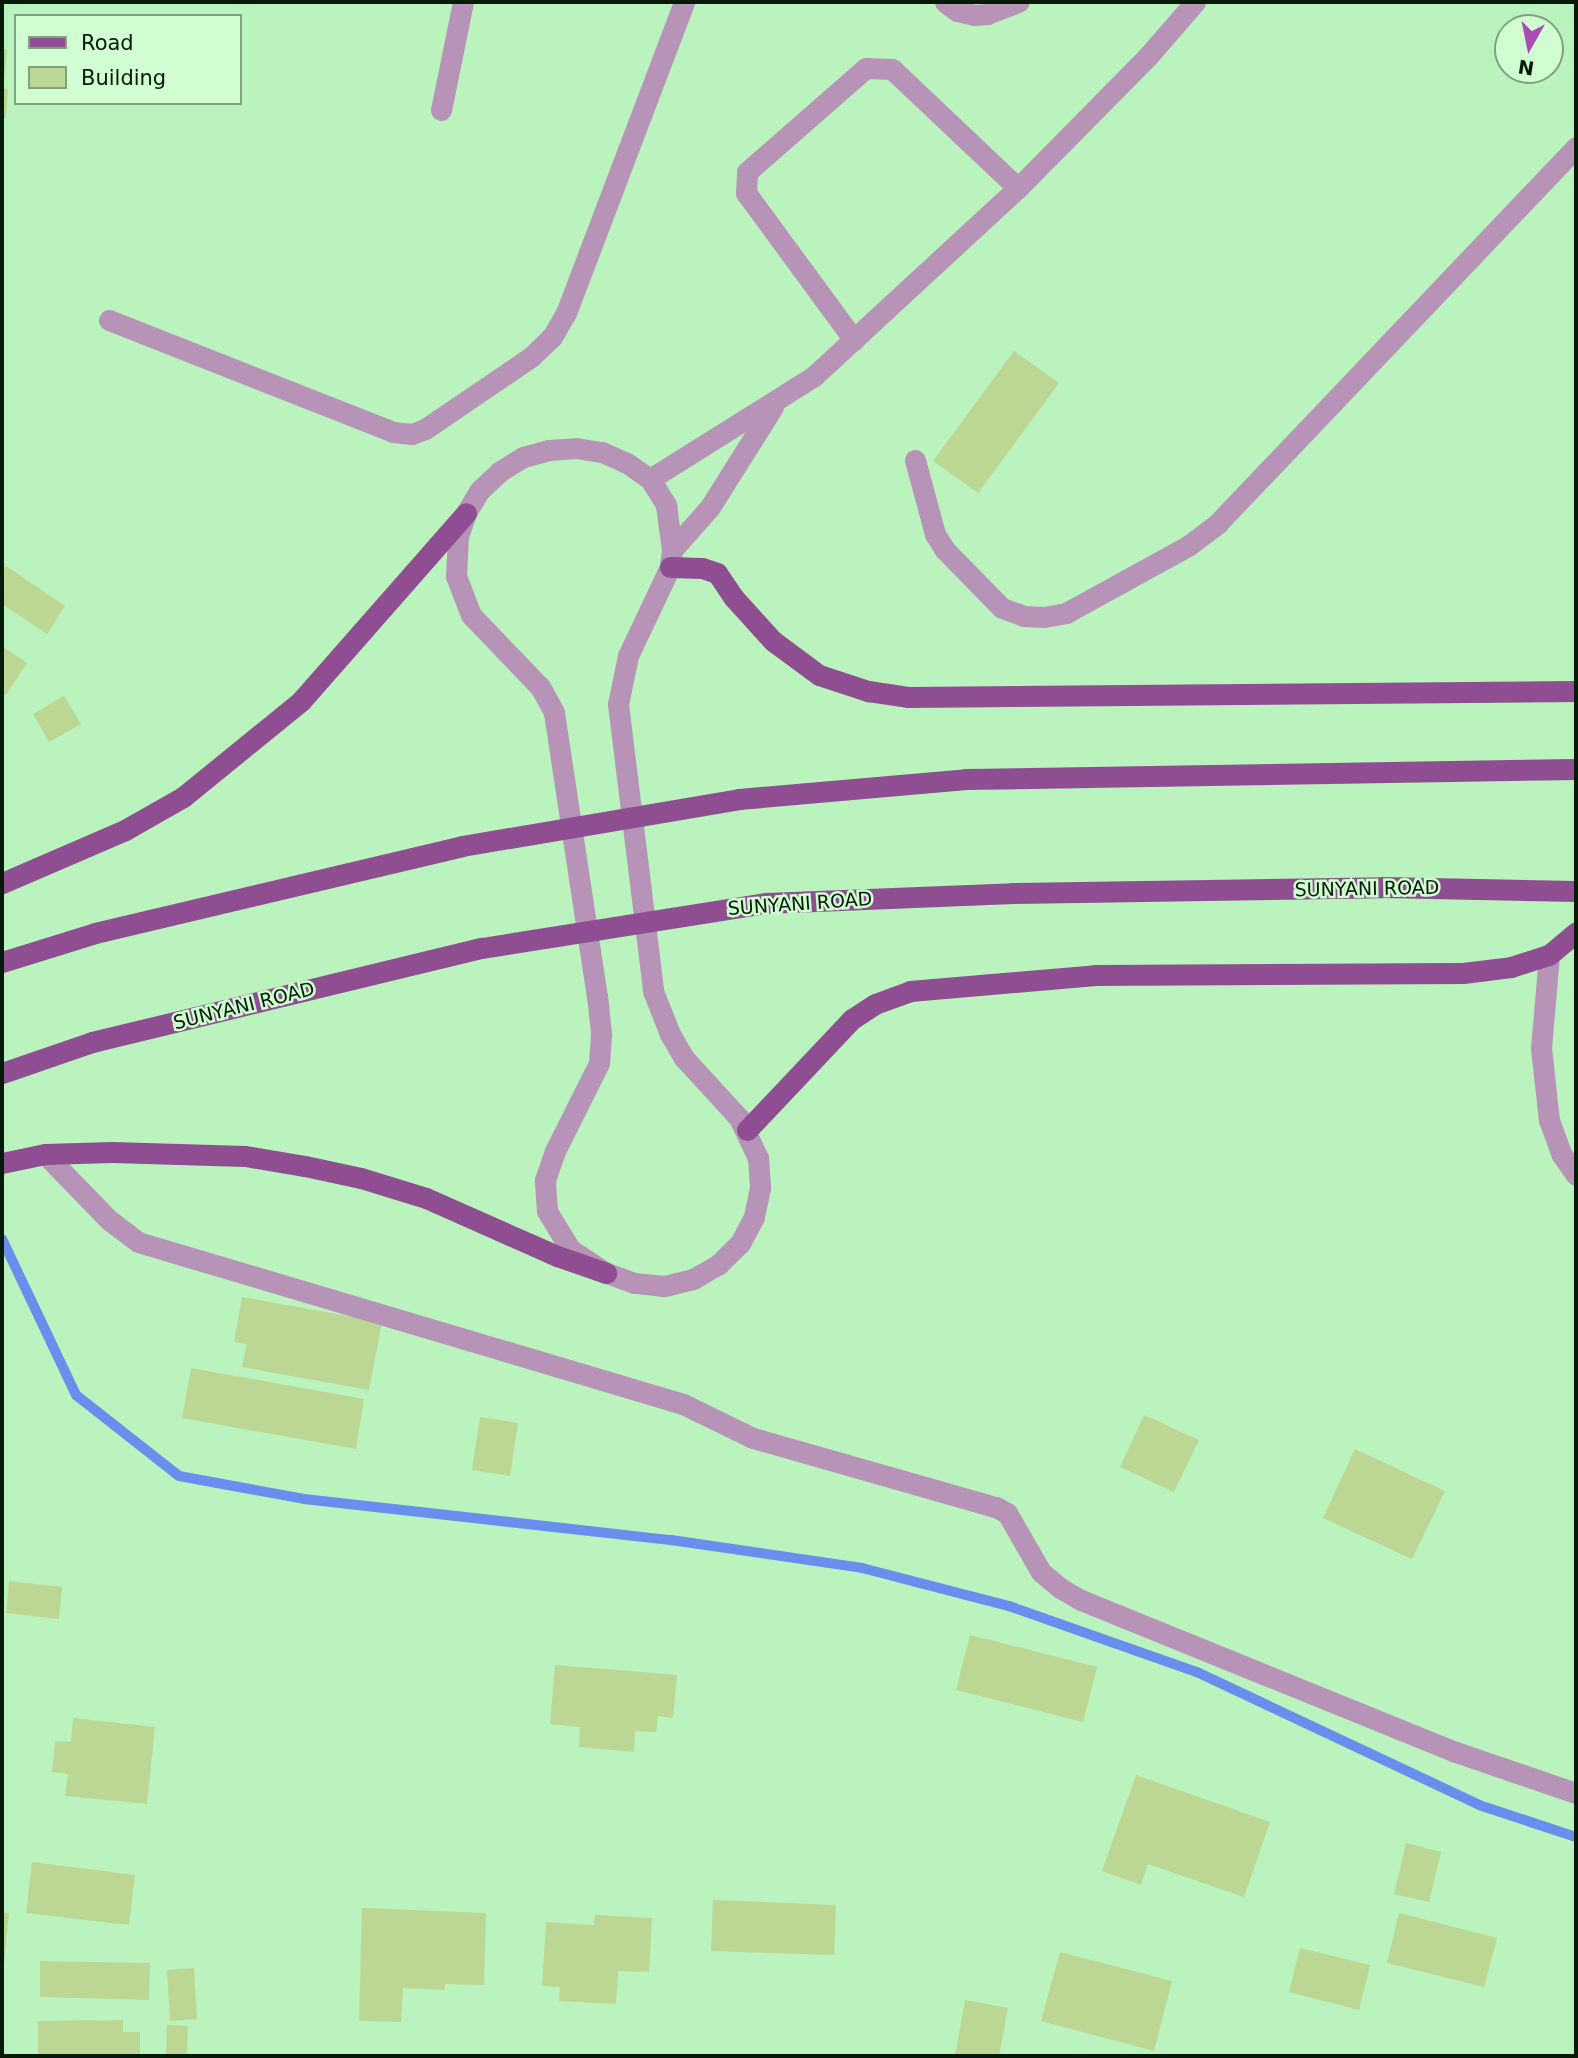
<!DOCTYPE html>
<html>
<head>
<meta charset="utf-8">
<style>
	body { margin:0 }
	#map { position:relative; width:1578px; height:2058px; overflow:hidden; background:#baf3bd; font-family:"DejaVu Sans",sans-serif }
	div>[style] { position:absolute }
	.stream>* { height:10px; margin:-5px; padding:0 5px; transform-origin:5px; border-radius:5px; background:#688fed }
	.building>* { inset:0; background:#bcd693 }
	.minor>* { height:21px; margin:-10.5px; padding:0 10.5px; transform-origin:10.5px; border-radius:10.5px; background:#b693b7 }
	.major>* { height:21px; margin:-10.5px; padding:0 10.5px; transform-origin:10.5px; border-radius:10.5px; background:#8e4e91 }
	.major-bridge>* { height:21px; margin:-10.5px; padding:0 10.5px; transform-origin:10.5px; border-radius:10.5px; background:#8e4e91 }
	span { translate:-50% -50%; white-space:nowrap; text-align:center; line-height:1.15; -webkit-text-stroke:5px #d0fdd1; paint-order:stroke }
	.street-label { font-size:19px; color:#051a07 }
	.frame { position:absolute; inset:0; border:4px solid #051a07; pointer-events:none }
	.legend { position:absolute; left:14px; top:14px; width:228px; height:91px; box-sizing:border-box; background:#d0fdd1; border:2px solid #7fa280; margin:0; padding:9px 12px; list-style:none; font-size:21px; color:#051a07 }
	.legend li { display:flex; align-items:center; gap:14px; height:35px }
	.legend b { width:35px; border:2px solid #7fa280 }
	.north { position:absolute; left:1494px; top:14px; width:70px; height:70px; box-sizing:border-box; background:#d0fdd1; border:2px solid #7fa280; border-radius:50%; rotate:189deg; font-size:19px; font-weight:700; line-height:28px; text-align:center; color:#051a07 }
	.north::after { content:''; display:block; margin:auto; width:24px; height:32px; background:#ad4bb2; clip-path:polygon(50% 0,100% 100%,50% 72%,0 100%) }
</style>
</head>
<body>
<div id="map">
	<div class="stream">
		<i style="left:2px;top:1239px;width:173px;rotate:64.6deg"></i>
		<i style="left:76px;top:1395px;width:131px;rotate:38.2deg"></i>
		<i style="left:179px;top:1476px;width:127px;rotate:10.4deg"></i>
		<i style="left:304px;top:1499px;width:369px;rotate:6.4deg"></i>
		<i style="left:671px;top:1540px;width:193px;rotate:8.3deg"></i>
		<i style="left:862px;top:1568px;width:152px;rotate:14.5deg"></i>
		<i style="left:1009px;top:1606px;width:201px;rotate:19.4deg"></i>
		<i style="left:1199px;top:1673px;width:310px;rotate:25.2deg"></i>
		<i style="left:1479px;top:1805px;width:102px;rotate:18.3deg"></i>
	</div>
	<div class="building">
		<i style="clip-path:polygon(2px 49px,7px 49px,4px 82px,2px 82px)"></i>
		<i style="clip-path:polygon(2px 88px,8px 89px,6px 118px,2px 117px)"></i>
		<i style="clip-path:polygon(1014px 351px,1059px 383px,978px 493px,933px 461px)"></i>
		<i style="clip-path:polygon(6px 566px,65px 606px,47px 634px,2px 604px,2px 573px)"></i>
		<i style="clip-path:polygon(2px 646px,27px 663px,6px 695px,2px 692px)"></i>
		<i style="clip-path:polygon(64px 696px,81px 724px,49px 742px,33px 714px)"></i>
		<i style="clip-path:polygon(242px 1297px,382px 1322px,369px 1390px,242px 1367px,247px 1344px,234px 1342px)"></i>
		<i style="clip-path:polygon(191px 1368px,364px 1399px,356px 1449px,182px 1418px)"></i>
		<i style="clip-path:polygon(1144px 1415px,1199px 1440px,1174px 1492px,1120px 1467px)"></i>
		<i style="clip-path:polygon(480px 1417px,518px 1423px,510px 1476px,472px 1470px)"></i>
		<i style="clip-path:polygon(1355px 1449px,1445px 1491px,1412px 1559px,1323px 1518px)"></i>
		<i style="clip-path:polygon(9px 1581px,62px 1587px,59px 1619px,6px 1613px)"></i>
		<i style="clip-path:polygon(970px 1635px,1097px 1667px,1083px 1722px,956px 1690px)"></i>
		<i style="clip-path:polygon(555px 1665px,677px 1675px,673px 1718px,658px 1716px,656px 1732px,635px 1731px,634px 1752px,579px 1747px,580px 1727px,550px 1724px)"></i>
		<i style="clip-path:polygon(73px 1718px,155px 1727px,147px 1804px,65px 1796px,68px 1774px,52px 1772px,55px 1741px,71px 1742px)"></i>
		<i style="clip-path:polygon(1136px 1775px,1270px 1822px,1244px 1897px,1148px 1864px,1141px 1885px,1102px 1871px)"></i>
		<i style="clip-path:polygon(1406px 1843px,1441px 1852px,1429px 1902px,1394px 1894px)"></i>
		<i style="clip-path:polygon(32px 1862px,135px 1875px,129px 1925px,26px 1913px)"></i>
		<i style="clip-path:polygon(713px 1900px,836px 1905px,834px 1955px,711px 1951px)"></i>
		<i style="clip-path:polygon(362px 1908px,486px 1913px,484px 1985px,445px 1984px,444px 1990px,403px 1988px,401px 2022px,359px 2021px)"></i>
		<i style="clip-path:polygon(2px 1912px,9px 1913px,4px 1964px,2px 1964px)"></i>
		<i style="clip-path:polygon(1399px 1913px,1497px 1938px,1484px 1987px,1387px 1963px)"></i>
		<i style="clip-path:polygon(595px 1915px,652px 1918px,649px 1972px,618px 1971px,616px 2004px,559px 2001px,560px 1987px,542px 1986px,546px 1922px,594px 1925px)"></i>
		<i style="clip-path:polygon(1300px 1948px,1370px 1965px,1359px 2010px,1289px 1992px)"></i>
		<i style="clip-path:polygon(1060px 1952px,1172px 1981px,1154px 2051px,1041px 2021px)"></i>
		<i style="clip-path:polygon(40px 1961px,150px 1963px,149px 2000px,40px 1997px)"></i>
		<i style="clip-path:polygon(194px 1968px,197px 2019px,170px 2021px,167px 1970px)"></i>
		<i style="clip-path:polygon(965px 2000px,1008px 2008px,999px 2056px,955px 2056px)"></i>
		<i style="clip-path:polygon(123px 2020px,123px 2032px,140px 2032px,140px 2056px,38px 2056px,38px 2021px)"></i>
		<i style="clip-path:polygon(167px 2025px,188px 2026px,187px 2056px,166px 2056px)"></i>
	</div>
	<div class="minor">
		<i style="left:945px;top:2px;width:15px;rotate:37deg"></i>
		<i style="left:957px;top:11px;width:17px;rotate:13deg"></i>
		<i style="left:974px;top:15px;width:13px;rotate:-4deg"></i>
		<i style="left:987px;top:14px;width:34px;rotate:-21deg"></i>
		<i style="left:441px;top:110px;width:110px;rotate:-78.5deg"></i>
		<i style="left:109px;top:320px;width:305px;rotate:21.5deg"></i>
		<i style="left:393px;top:432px;width:19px;rotate:6deg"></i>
		<i style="left:412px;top:434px;width:14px;rotate:-21deg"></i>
		<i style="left:425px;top:429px;width:128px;rotate:-34.2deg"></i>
		<i style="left:531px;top:357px;width:29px;rotate:-44deg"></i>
		<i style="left:552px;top:337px;width:28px;rotate:-60deg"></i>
		<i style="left:566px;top:313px;width:333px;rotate:-69.2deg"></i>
		<i style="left:854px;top:340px;width:182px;rotate:-126.3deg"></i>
		<i style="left:746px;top:193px;width:21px;rotate:-87deg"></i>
		<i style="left:747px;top:172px;width:158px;rotate:-41.2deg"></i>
		<i style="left:866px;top:68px;width:26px;rotate:2deg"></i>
		<i style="left:892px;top:69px;width:173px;rotate:43.4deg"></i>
		<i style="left:576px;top:448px;width:26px;rotate:9deg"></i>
		<i style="left:602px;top:452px;width:27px;rotate:24deg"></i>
		<i style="left:627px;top:463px;width:28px;rotate:35deg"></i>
		<i style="left:650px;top:479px;width:31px;rotate:58deg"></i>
		<i style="left:666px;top:505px;width:45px;rotate:82.4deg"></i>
		<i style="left:672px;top:550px;width:17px;rotate:97deg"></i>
		<i style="left:670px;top:567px;width:98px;rotate:115.3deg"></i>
		<i style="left:628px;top:656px;width:49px;rotate:101.8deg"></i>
		<i style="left:618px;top:704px;width:289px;rotate:83deg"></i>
		<i style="left:653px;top:991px;width:46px;rotate:68.4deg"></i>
		<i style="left:670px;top:1034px;width:28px;rotate:60deg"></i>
		<i style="left:684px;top:1058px;width:81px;rotate:47.5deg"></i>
		<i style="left:739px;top:1118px;width:44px;rotate:64.6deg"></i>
		<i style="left:758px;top:1158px;width:30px;rotate:86deg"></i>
		<i style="left:760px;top:1188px;width:30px;rotate:102deg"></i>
		<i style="left:754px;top:1217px;width:30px;rotate:118deg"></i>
		<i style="left:740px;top:1243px;width:30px;rotate:135deg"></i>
		<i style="left:719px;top:1264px;width:30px;rotate:150deg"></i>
		<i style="left:693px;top:1279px;width:30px;rotate:166deg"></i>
		<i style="left:664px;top:1286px;width:30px;rotate:-174deg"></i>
		<i style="left:634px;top:1283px;width:30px;rotate:-160deg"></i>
		<i style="left:606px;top:1273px;width:43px;rotate:-146.3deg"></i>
		<i style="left:570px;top:1249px;width:44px;rotate:-121.2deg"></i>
		<i style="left:547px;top:1211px;width:31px;rotate:-94deg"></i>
		<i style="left:545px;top:1180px;width:31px;rotate:-71deg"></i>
		<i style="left:555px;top:1151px;width:98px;rotate:-63.4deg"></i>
		<i style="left:599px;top:1063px;width:30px;rotate:-86deg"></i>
		<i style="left:601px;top:1033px;width:36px;rotate:-96deg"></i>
		<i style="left:597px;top:997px;width:288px;rotate:-98.6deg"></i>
		<i style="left:554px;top:712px;width:29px;rotate:-119deg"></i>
		<i style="left:540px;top:687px;width:100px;rotate:-133.8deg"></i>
		<i style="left:471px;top:615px;width:42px;rotate:-111deg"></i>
		<i style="left:456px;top:576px;width:40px;rotate:-87.1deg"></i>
		<i style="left:458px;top:536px;width:24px;rotate:-71deg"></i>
		<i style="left:466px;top:513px;width:27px;rotate:-59deg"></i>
		<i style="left:480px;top:490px;width:26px;rotate:-43deg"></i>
		<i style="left:499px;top:472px;width:28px;rotate:-32deg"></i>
		<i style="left:523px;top:457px;width:27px;rotate:-15deg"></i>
		<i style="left:549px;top:450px;width:27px;rotate:-4deg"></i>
		<i style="left:915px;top:460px;width:77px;rotate:74.9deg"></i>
		<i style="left:935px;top:534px;width:19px;rotate:58deg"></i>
		<i style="left:945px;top:550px;width:81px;rotate:45.5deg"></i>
		<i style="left:1002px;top:608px;width:23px;rotate:20deg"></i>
		<i style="left:1024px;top:616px;width:20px;rotate:3deg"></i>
		<i style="left:1044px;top:617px;width:22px;rotate:-10deg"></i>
		<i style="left:1066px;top:613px;width:139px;rotate:-28.8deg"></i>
		<i style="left:1188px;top:546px;width:38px;rotate:-37deg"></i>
		<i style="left:1218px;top:523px;width:519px;rotate:-46.4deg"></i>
		<i style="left:650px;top:479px;width:194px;rotate:-32.1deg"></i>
		<i style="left:814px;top:376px;width:277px;rotate:-42.7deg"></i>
		<i style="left:1018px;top:188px;width:187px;rotate:-45.4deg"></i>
		<i style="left:1149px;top:55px;width:70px;rotate:-49deg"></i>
		<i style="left:672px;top:550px;width:57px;rotate:-48.5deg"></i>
		<i style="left:710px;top:507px;width:118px;rotate:-57.8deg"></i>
		<i style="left:1549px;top:955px;width:93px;rotate:94.9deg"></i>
		<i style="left:1541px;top:1048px;width:72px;rotate:83.7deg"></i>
		<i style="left:1549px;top:1120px;width:37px;rotate:70deg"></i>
		<i style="left:1562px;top:1155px;width:24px;rotate:55deg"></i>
		<i style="left:45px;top:1154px;width:92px;rotate:45.9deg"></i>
		<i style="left:109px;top:1220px;width:36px;rotate:37deg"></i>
		<i style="left:138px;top:1242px;width:569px;rotate:16.55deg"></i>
		<i style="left:683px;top:1404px;width:78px;rotate:25.9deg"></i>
		<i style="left:753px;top:1438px;width:253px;rotate:15.9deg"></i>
		<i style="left:996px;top:1507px;width:13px;rotate:29deg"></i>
		<i style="left:1007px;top:1513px;width:68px;rotate:60deg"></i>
		<i style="left:1041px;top:1572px;width:25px;rotate:40deg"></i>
		<i style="left:1060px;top:1588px;width:24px;rotate:30deg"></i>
		<i style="left:1081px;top:1600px;width:401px;rotate:22.1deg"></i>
		<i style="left:1453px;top:1751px;width:130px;rotate:18.9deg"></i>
	</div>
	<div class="major">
		<i style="left:670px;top:567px;width:32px;rotate:2deg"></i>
		<i style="left:702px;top:568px;width:16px;rotate:18deg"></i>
		<i style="left:717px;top:573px;width:30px;rotate:56deg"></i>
		<i style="left:734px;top:598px;width:58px;rotate:47.8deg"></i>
		<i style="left:773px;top:641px;width:57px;rotate:36.5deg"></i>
		<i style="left:819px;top:675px;width:52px;rotate:18.1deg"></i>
		<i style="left:868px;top:691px;width:40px;rotate:8.5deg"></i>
		<i style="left:908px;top:697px;width:668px;rotate:-0.51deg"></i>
		<i style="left:739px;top:799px;width:228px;rotate:-5deg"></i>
		<i style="left:966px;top:779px;width:610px;rotate:-0.94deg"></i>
		<i style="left:2px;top:883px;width:134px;rotate:-23.3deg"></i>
		<i style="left:125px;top:830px;width:67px;rotate:-29.6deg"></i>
		<i style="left:183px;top:797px;width:152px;rotate:-39.1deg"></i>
		<i style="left:301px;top:701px;width:250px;rotate:-48.7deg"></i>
		<i style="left:767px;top:903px;width:246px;rotate:-2.3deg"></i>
		<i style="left:1013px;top:893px;width:369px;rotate:-0.9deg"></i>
		<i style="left:1382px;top:887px;width:194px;rotate:1.2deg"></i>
		<i style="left:2px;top:962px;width:97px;rotate:-17.3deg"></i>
		<i style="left:95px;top:933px;width:377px;rotate:-13.3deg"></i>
		<i style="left:2px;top:1073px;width:95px;rotate:-19deg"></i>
		<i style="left:92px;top:1042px;width:401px;rotate:-13.6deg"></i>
		<i style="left:747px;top:1130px;width:153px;rotate:-46.6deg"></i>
		<i style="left:852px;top:1019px;width:27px;rotate:-33deg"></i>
		<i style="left:875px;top:1004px;width:37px;rotate:-20deg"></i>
		<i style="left:910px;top:991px;width:186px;rotate:-4.9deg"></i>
		<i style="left:1095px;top:975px;width:368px;rotate:-0.3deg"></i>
		<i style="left:1463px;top:973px;width:48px;rotate:-7.1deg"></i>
		<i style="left:1511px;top:967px;width:40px;rotate:-18deg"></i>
		<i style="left:1549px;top:955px;width:35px;rotate:-40deg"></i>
		<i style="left:2px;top:1163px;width:44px;rotate:-11.8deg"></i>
		<i style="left:45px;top:1154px;width:67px;rotate:-1.7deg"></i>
		<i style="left:112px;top:1152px;width:133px;rotate:1.7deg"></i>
		<i style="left:245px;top:1156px;width:61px;rotate:9.5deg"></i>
		<i style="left:305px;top:1166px;width:57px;rotate:12.1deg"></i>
		<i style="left:361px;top:1178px;width:68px;rotate:17.1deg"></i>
		<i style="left:426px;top:1198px;width:143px;rotate:23.9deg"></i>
		<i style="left:557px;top:1256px;width:52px;rotate:19.1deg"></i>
	</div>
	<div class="major-bridge">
		<i style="left:462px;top:846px;width:281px;rotate:-9.6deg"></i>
		<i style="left:482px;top:948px;width:289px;rotate:-9deg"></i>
	</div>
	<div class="street-label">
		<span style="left:1367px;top:889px;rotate:-1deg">SUNYANI ROAD</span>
		<span style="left:800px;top:904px;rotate:-4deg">SUNYANI ROAD</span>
		<span style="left:244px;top:1006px;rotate:-14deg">SUNYANI ROAD</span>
	</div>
	<div class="frame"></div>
	<ul class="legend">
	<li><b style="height:9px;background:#8e4e91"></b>Road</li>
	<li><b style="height:19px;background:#bcd693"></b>Building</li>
	</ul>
	<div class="north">N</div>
</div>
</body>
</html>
